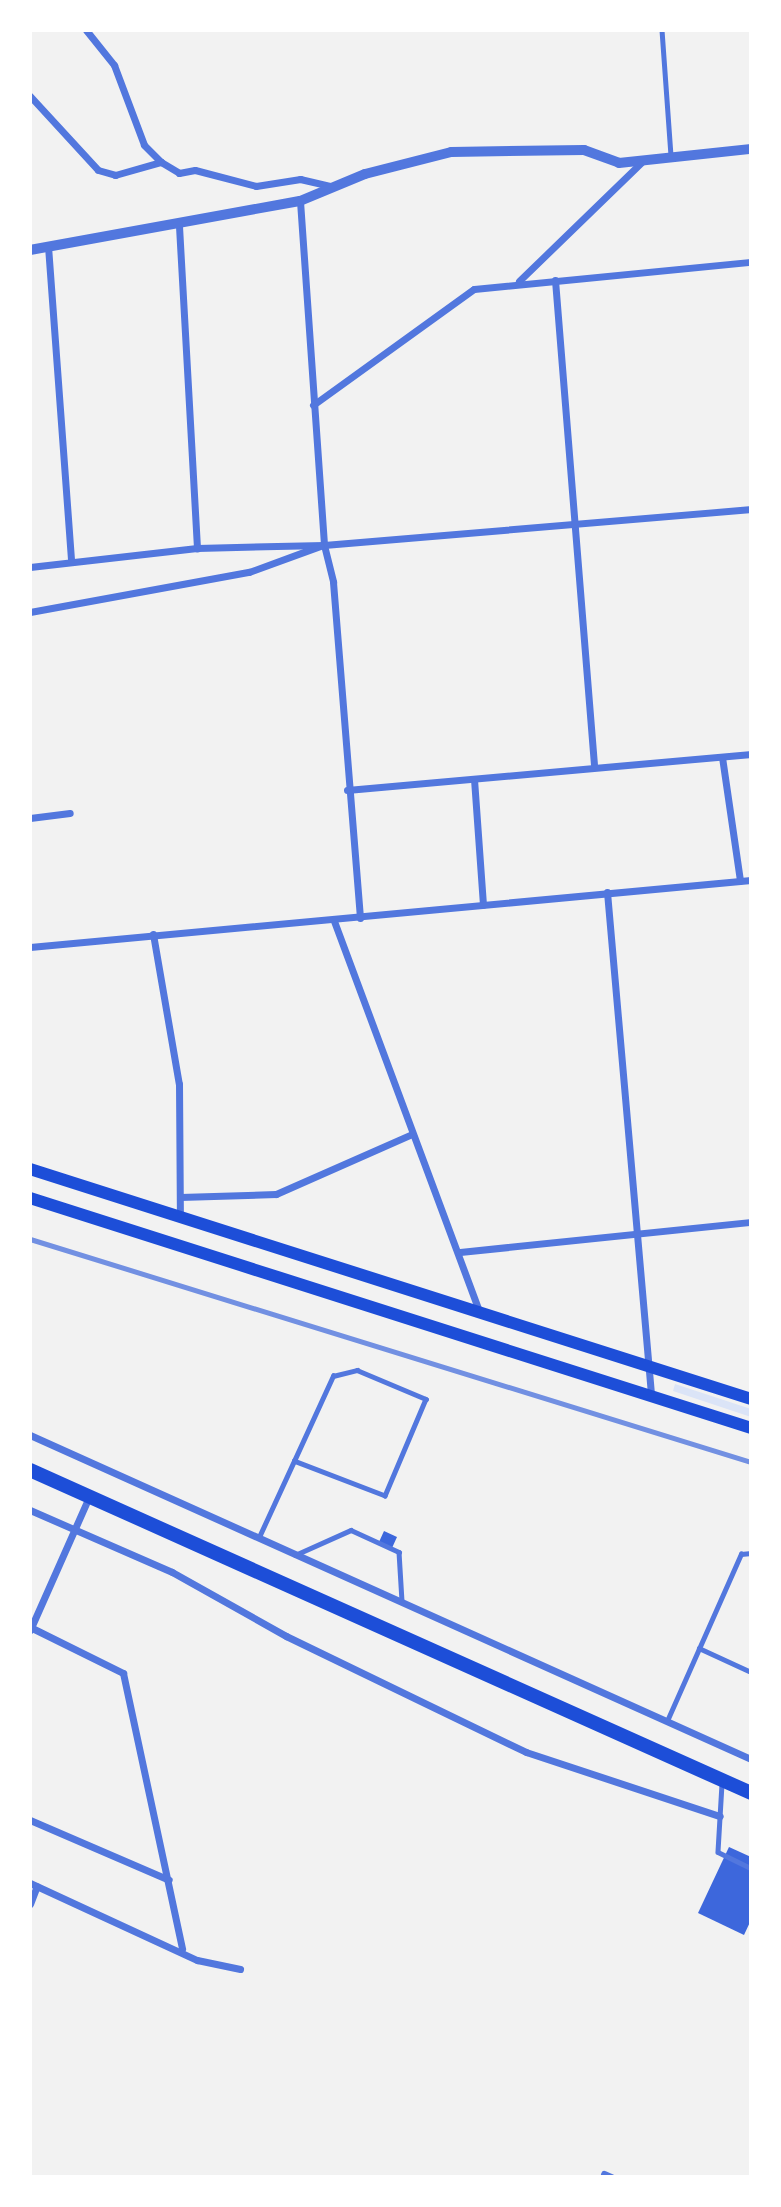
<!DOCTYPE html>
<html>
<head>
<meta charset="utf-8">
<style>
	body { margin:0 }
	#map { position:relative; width:781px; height:2207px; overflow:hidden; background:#f2f2f2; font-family:"Space Grotesk",sans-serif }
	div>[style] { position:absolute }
	.green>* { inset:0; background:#dbe4f7 }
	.building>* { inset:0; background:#3d67dc }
	.service>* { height:4.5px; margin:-2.25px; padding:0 2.25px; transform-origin:2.25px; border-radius:2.25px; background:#5277de }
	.minor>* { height:7px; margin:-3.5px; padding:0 3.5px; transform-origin:3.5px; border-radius:3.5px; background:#5277de }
	.tertiary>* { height:10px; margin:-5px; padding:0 5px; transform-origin:5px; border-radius:5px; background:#5277de }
	.secondary>* { height:12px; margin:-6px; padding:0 6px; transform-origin:6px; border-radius:6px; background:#1d4ed8 }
	.trunk>* { height:14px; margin:-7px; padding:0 7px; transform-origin:7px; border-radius:7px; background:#1d4ed8 }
	.rail>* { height:5px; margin:-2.5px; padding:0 2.5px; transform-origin:2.5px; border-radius:2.5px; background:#7290e2 }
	span { translate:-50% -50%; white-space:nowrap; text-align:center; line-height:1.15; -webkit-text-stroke:5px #fff; paint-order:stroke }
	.frame { position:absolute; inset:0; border:32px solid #fff; pointer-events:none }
</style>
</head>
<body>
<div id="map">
	<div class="green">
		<i style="clip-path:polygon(675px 1384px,751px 1409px,751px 1417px,673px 1391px)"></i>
	</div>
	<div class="building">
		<i style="clip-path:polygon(384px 1531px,397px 1537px,392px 1548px,379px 1542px)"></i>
		<i style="clip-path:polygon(729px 1847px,751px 1857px,751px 1920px,744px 1935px,698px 1913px)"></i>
	</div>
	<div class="service">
		<i style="left:662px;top:30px;width:127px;rotate:85.9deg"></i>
		<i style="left:259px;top:1537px;width:84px;rotate:-65.3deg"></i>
		<i style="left:294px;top:1461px;width:94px;rotate:-65.4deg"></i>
		<i style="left:333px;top:1376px;width:25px;rotate:-14deg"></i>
		<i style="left:357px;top:1370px;width:75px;rotate:22.8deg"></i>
		<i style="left:426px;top:1399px;width:105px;rotate:112.9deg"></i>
		<i style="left:385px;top:1496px;width:97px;rotate:-159deg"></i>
		<i style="left:295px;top:1555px;width:61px;rotate:-24.1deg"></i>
		<i style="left:351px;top:1530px;width:53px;rotate:24.6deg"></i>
		<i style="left:399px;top:1552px;width:49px;rotate:86.5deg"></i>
		<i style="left:699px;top:1648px;width:57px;rotate:24.8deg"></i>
		<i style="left:667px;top:1721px;width:183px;rotate:-66.1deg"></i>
		<i style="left:741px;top:1554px;width:10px;rotate:-6deg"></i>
		<i style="left:722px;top:1784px;width:68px;rotate:93.4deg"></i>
		<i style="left:718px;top:1852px;width:37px;rotate:26deg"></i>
	</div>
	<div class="minor">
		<i style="left:86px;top:30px;width:45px;rotate:51.3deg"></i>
		<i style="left:114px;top:65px;width:85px;rotate:69.4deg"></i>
		<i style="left:144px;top:145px;width:24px;rotate:45deg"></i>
		<i style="left:161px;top:162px;width:21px;rotate:31deg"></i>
		<i style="left:179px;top:173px;width:16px;rotate:-11deg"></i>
		<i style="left:195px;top:170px;width:63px;rotate:14.7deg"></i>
		<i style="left:256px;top:186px;width:45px;rotate:-9deg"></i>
		<i style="left:300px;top:179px;width:35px;rotate:13deg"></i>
		<i style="left:30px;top:96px;width:100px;rotate:47.4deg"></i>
		<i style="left:98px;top:170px;width:18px;rotate:16deg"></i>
		<i style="left:115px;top:175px;width:48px;rotate:-15.8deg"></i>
		<i style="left:300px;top:201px;width:345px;rotate:86deg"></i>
		<i style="left:324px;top:545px;width:38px;rotate:76deg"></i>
		<i style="left:333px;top:582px;width:337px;rotate:85.4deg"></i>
		<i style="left:179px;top:226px;width:323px;rotate:86.8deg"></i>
		<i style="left:48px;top:246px;width:314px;rotate:85.8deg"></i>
		<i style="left:555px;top:280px;width:486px;rotate:85.4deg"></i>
		<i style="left:519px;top:281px;width:173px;rotate:-44.1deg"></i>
		<i style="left:313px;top:405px;width:198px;rotate:-35.8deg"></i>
		<i style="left:474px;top:289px;width:278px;rotate:-5.6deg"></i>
		<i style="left:30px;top:567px;width:168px;rotate:-6.5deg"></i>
		<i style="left:197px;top:548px;width:127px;rotate:-1.4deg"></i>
		<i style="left:324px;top:545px;width:429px;rotate:-4.8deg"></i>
		<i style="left:30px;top:612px;width:223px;rotate:-10.4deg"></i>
		<i style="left:249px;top:572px;width:76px;rotate:-20.1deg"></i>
		<i style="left:722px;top:757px;width:125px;rotate:81.7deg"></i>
		<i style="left:474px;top:779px;width:126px;rotate:85.9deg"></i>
		<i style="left:347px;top:790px;width:406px;rotate:-5.1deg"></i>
		<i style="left:30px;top:818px;width:40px;rotate:-7.1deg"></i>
		<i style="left:607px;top:892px;width:504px;rotate:84.99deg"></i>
		<i style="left:334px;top:921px;width:415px;rotate:69.6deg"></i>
		<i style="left:153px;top:934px;width:152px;rotate:80.2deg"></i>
		<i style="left:179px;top:1084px;width:131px;rotate:89.6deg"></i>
		<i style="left:30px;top:947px;width:724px;rotate:-5.31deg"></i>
		<i style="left:180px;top:1197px;width:96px;rotate:-1.8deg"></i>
		<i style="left:276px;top:1194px;width:149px;rotate:-23.8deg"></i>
		<i style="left:460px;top:1252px;width:293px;rotate:-5.9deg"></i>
		<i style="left:30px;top:1435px;width:790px;rotate:24.2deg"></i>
		<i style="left:30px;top:1510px;width:155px;rotate:23.6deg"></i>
		<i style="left:172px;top:1572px;width:131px;rotate:29.3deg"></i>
		<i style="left:286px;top:1636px;width:267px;rotate:25.8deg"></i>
		<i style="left:526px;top:1752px;width:204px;rotate:18.3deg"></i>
		<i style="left:30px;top:1627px;width:104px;rotate:26.3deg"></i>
		<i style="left:123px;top:1673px;width:282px;rotate:77.9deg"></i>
		<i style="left:30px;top:1630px;width:145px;rotate:-66.1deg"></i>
		<i style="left:30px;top:1820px;width:151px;rotate:23.3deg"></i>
		<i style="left:30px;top:1883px;width:184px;rotate:24.8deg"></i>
		<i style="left:197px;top:1960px;width:44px;rotate:11.8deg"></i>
		<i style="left:30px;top:1904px;width:19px;rotate:-69deg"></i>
		<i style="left:604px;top:2174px;width:8px;rotate:23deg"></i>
	</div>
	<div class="tertiary">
		<i style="left:30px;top:250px;width:274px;rotate:-10.3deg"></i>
		<i style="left:300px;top:201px;width:70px;rotate:-22.6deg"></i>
		<i style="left:365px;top:174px;width:89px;rotate:-14.3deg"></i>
		<i style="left:451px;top:152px;width:133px;rotate:-0.9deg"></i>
		<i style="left:584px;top:150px;width:37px;rotate:20deg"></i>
		<i style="left:619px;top:163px;width:133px;rotate:-6.1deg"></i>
	</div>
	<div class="secondary">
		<i style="left:30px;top:1169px;width:757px;rotate:17.69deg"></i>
		<i style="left:30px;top:1198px;width:757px;rotate:17.69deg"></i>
	</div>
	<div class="trunk">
		<i style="left:30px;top:1470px;width:790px;rotate:24.13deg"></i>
	</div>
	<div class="rail">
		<i style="left:30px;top:1239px;width:755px;rotate:17.19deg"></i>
	</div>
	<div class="frame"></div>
</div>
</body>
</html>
